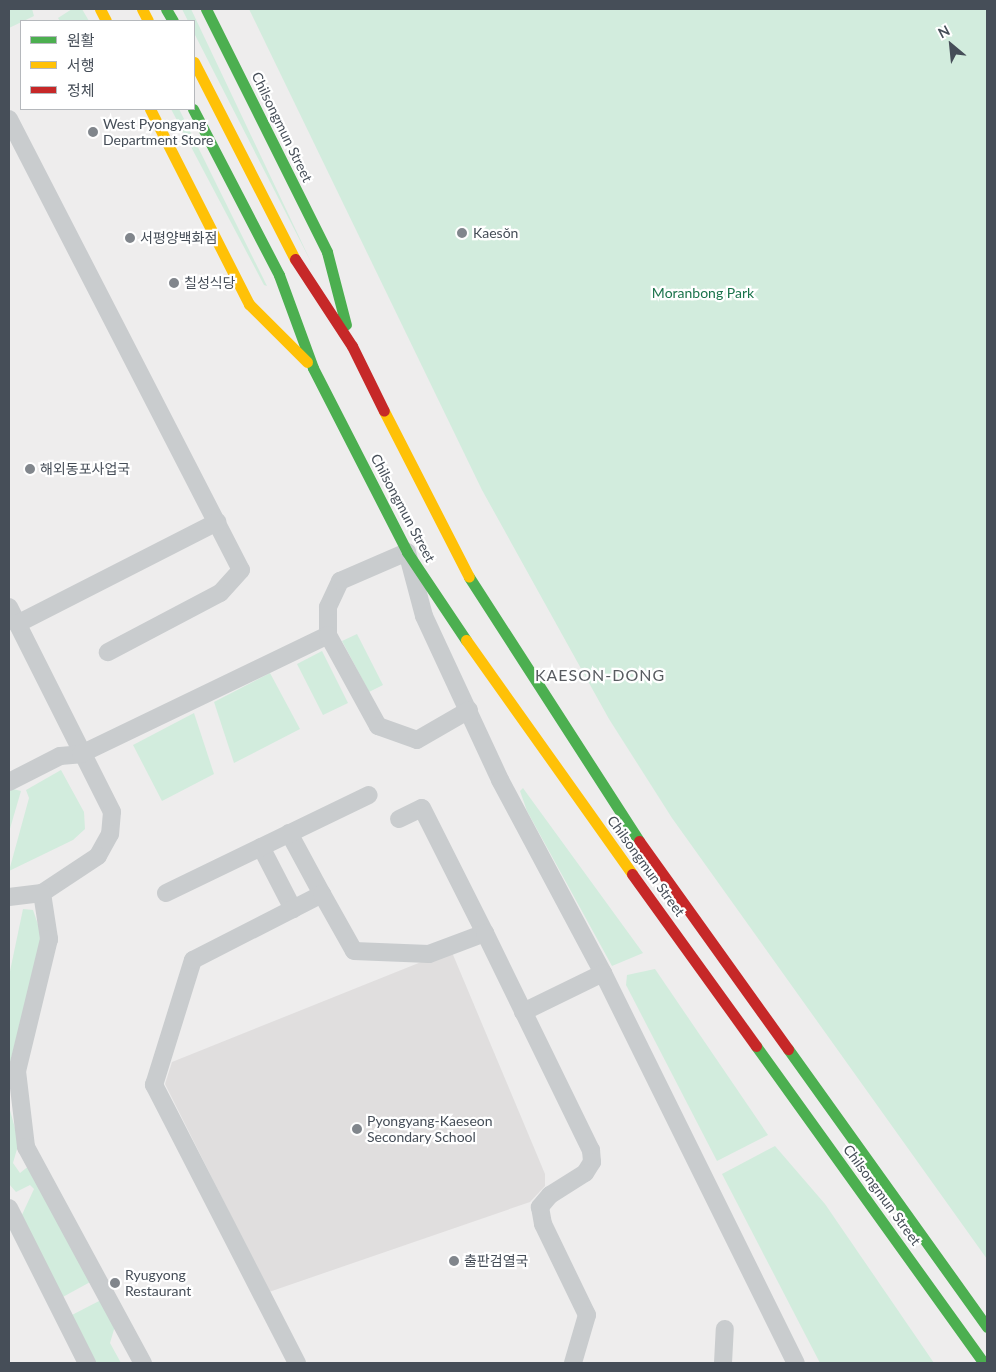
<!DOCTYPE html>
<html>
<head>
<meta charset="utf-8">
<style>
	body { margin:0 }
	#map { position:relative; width:996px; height:1372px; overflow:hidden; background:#eeeded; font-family:Lato,"Noto Sans KR",sans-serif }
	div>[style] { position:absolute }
	.education>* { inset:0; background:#e0dede }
	.green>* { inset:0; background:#d2ecdd }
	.street>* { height:18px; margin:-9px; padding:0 9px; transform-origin:9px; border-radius:9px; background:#c9ccce }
	.fast>* { height:11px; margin:-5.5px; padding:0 5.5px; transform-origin:5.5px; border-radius:5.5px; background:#4caf50 }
	.slow>* { height:11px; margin:-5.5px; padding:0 5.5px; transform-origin:5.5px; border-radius:5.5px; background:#ffc107 }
	.jam>* { height:11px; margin:-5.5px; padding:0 5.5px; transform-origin:5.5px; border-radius:5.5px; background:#c62828 }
	.dots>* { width:14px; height:14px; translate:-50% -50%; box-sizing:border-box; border:2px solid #fff; border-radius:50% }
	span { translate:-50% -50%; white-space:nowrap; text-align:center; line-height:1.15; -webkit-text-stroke:4.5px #fff; paint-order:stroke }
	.poi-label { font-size:14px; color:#464e58 }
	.left { translate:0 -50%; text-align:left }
	.street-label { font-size:14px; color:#464e58 }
	.park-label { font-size:14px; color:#1c744c }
	.quarter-label { font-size:16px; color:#595c61; letter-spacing:1px }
	.frame { position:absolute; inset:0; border:10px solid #464e58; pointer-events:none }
	.legend { position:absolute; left:20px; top:20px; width:175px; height:90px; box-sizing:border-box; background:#fff; border:1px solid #b5b8bc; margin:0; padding:6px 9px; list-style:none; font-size:15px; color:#464e58 }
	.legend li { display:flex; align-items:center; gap:10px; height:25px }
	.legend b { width:25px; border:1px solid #b5b8bc }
	.north { position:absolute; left:926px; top:20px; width:50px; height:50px; -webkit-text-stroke:4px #fff; paint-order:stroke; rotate:332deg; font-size:14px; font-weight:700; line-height:20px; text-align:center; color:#464e58 }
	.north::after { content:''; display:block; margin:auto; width:18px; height:22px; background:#464e58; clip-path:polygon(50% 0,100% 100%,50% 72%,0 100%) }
</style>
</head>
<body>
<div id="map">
	<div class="education">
		<i style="clip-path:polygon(451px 950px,545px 1174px,545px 1186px,530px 1202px,269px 1292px,165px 1084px,172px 1062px)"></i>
	</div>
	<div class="green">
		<i style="clip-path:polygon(9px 9px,32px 9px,34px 16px,9px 28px)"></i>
		<i style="clip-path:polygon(72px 9px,82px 9px,89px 21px,60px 21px,58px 18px)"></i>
		<i style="clip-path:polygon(182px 9px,191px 9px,312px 264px,194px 33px,194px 21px,188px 21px)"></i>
		<i style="clip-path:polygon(249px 9px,987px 9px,987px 1259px,672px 818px,609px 719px,482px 490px)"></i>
		<i style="clip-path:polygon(171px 109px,179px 109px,267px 286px,264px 285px)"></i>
		<i style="clip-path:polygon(357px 634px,383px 685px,369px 692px,342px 641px)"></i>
		<i style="clip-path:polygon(322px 651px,348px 703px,323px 715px,297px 664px)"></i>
		<i style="clip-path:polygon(270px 673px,300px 729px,234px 763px,214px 702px)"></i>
		<i style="clip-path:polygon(194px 713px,214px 774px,162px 801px,133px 745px)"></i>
		<i style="clip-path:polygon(61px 770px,84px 812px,85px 829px,73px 840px,9px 871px,29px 798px,26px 790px)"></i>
		<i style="clip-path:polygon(9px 788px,21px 791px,9px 832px)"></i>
		<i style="clip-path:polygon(523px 788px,528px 795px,643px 953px,612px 966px,527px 811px,520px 791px)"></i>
		<i style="clip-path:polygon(23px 909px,33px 910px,42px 936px,9px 1067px,9px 976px)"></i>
		<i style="clip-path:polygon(655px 969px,768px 1135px,717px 1161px,626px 985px,627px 975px)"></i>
		<i style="clip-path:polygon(9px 1107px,19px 1142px,13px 1163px,20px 1173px,30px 1165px,92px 1281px,61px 1298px,20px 1219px,34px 1189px,30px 1185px,16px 1192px,9px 1184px)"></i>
		<i style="clip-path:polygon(775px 1146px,825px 1204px,934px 1363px,820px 1363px,722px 1174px)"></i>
		<i style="clip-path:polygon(101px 1300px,115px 1326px,110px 1343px,121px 1363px,94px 1363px,70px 1316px)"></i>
	</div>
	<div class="street">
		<i style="left:9px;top:119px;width:507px;rotate:62.78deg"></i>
		<i style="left:241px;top:570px;width:31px;rotate:132deg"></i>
		<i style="left:220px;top:593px;width:127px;rotate:152.2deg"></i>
		<i style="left:9px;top:607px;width:229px;rotate:63.3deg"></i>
		<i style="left:112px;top:812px;width:22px;rotate:95deg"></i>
		<i style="left:110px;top:834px;width:25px;rotate:119deg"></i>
		<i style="left:98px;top:856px;width:67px;rotate:146.5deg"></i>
		<i style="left:42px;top:893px;width:47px;rotate:81.3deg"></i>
		<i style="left:49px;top:939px;width:136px;rotate:103.6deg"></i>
		<i style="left:17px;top:1071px;width:77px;rotate:83.2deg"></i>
		<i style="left:26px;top:1147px;width:246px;rotate:61.6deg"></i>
		<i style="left:17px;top:624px;width:225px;rotate:-27deg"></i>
		<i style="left:328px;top:635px;width:28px;rotate:-90deg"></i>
		<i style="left:328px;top:607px;width:29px;rotate:-65deg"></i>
		<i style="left:340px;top:581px;width:73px;rotate:-23.4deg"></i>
		<i style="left:407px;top:552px;width:66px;rotate:75.1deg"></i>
		<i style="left:424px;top:616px;width:181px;rotate:65.1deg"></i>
		<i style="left:500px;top:780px;width:219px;rotate:61.9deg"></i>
		<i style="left:603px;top:973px;width:435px;rotate:63.7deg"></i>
		<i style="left:9px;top:782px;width:57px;rotate:-27deg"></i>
		<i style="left:60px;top:756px;width:21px;rotate:-5deg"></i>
		<i style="left:81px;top:754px;width:274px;rotate:-25.7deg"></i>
		<i style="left:328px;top:635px;width:104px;rotate:61.2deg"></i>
		<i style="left:378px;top:726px;width:41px;rotate:19.7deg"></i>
		<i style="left:417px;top:740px;width:60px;rotate:-30deg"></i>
		<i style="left:399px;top:819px;width:25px;rotate:-26deg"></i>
		<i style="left:422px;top:808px;width:140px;rotate:63.3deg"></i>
		<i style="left:289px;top:833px;width:69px;rotate:61.6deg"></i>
		<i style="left:261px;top:847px;width:70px;rotate:62.7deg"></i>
		<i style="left:166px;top:893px;width:225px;rotate:-25.8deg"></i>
		<i style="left:9px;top:897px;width:33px;rotate:-7deg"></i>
		<i style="left:523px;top:1012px;width:89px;rotate:-26deg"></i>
		<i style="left:9px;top:1208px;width:174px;rotate:63.3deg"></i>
		<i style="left:297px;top:1363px;width:313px;rotate:-117.2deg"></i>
		<i style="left:154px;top:1085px;width:131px;rotate:-72.7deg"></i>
		<i style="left:193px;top:960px;width:145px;rotate:-27.1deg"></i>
		<i style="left:322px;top:894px;width:65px;rotate:60.7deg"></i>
		<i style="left:354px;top:951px;width:75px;rotate:2.3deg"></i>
		<i style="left:429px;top:954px;width:60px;rotate:-20.6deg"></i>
		<i style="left:485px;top:933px;width:242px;rotate:64deg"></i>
		<i style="left:591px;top:1150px;width:12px;rotate:85deg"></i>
		<i style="left:592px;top:1162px;width:13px;rotate:122deg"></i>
		<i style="left:585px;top:1173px;width:41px;rotate:147.8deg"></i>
		<i style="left:550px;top:1195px;width:16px;rotate:130deg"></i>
		<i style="left:540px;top:1207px;width:17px;rotate:80deg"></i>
		<i style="left:543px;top:1224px;width:101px;rotate:64.2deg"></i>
		<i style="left:587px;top:1315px;width:50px;rotate:106.3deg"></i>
		<i style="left:723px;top:1363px;width:34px;rotate:-87deg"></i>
	</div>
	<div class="fast">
		<i style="left:166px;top:9px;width:14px;rotate:60deg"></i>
		<i style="left:206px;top:9px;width:271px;rotate:63.5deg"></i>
		<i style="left:327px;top:252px;width:75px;rotate:75.4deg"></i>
		<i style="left:193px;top:109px;width:187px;rotate:62.6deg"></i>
		<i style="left:279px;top:275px;width:99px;rotate:69.9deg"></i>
		<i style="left:313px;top:368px;width:207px;rotate:62.9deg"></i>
		<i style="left:407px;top:552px;width:106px;rotate:56.2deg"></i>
		<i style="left:469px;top:577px;width:314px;rotate:57.2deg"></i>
		<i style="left:756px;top:1046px;width:390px;rotate:54.3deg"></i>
		<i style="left:788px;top:1049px;width:342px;rotate:54.4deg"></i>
	</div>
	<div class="slow">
		<i style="left:100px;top:9px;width:13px;rotate:63deg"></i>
		<i style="left:142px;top:9px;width:13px;rotate:63deg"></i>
		<i style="left:194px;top:62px;width:221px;rotate:62.9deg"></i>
		<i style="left:150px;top:109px;width:219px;rotate:63.1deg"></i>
		<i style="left:249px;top:304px;width:82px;rotate:45deg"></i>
		<i style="left:384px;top:411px;width:186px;rotate:62.9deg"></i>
		<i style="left:466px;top:640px;width:287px;rotate:54.6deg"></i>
	</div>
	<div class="jam">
		<i style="left:295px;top:259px;width:104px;rotate:56.8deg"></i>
		<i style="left:352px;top:346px;width:72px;rotate:63.8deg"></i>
		<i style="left:639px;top:841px;width:256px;rotate:54.4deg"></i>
		<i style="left:632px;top:874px;width:212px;rotate:54.2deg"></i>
	</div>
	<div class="dots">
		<i style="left:93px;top:132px;background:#81868c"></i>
		<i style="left:462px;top:233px;background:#81868c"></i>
		<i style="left:130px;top:238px;background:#81868c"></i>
		<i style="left:174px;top:283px;background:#81868c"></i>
		<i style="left:30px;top:469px;background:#81868c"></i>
		<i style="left:357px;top:1129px;background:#81868c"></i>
		<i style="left:454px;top:1261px;background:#81868c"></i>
		<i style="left:115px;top:1283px;background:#81868c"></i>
	</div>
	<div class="poi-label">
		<span class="left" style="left:103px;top:132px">West Pyongyang<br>Department Store</span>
		<span class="left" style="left:473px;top:233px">Kaesŏn</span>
		<span class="left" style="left:140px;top:238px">서평양백화점</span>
		<span class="left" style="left:184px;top:283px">칠성식당</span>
		<span class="left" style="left:40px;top:469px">해외동포사업국</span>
		<span class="left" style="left:367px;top:1129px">Pyongyang-Kaeseon<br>Secondary School</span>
		<span class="left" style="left:464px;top:1261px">출판검열국</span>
		<span class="left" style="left:125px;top:1283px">Ryugyong<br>Restaurant</span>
	</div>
	<div class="street-label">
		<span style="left:282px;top:127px;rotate:64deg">Chilsongmun Street</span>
		<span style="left:403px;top:508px;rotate:62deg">Chilsongmun Street</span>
		<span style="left:646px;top:866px;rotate:54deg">Chilsongmun Street</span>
		<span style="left:882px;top:1195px;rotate:54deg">Chilsongmun Street</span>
	</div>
	<div class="park-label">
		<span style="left:703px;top:293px">Moranbong Park</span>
	</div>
	<div class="quarter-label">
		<span style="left:600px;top:675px">KAESON-DONG</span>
	</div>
	<div class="frame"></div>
	<ul class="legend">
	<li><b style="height:6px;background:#4caf50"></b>원활</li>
	<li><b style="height:6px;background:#ffc107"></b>서행</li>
	<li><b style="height:6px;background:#c62828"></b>정체</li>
	</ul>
	<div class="north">N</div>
</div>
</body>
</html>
